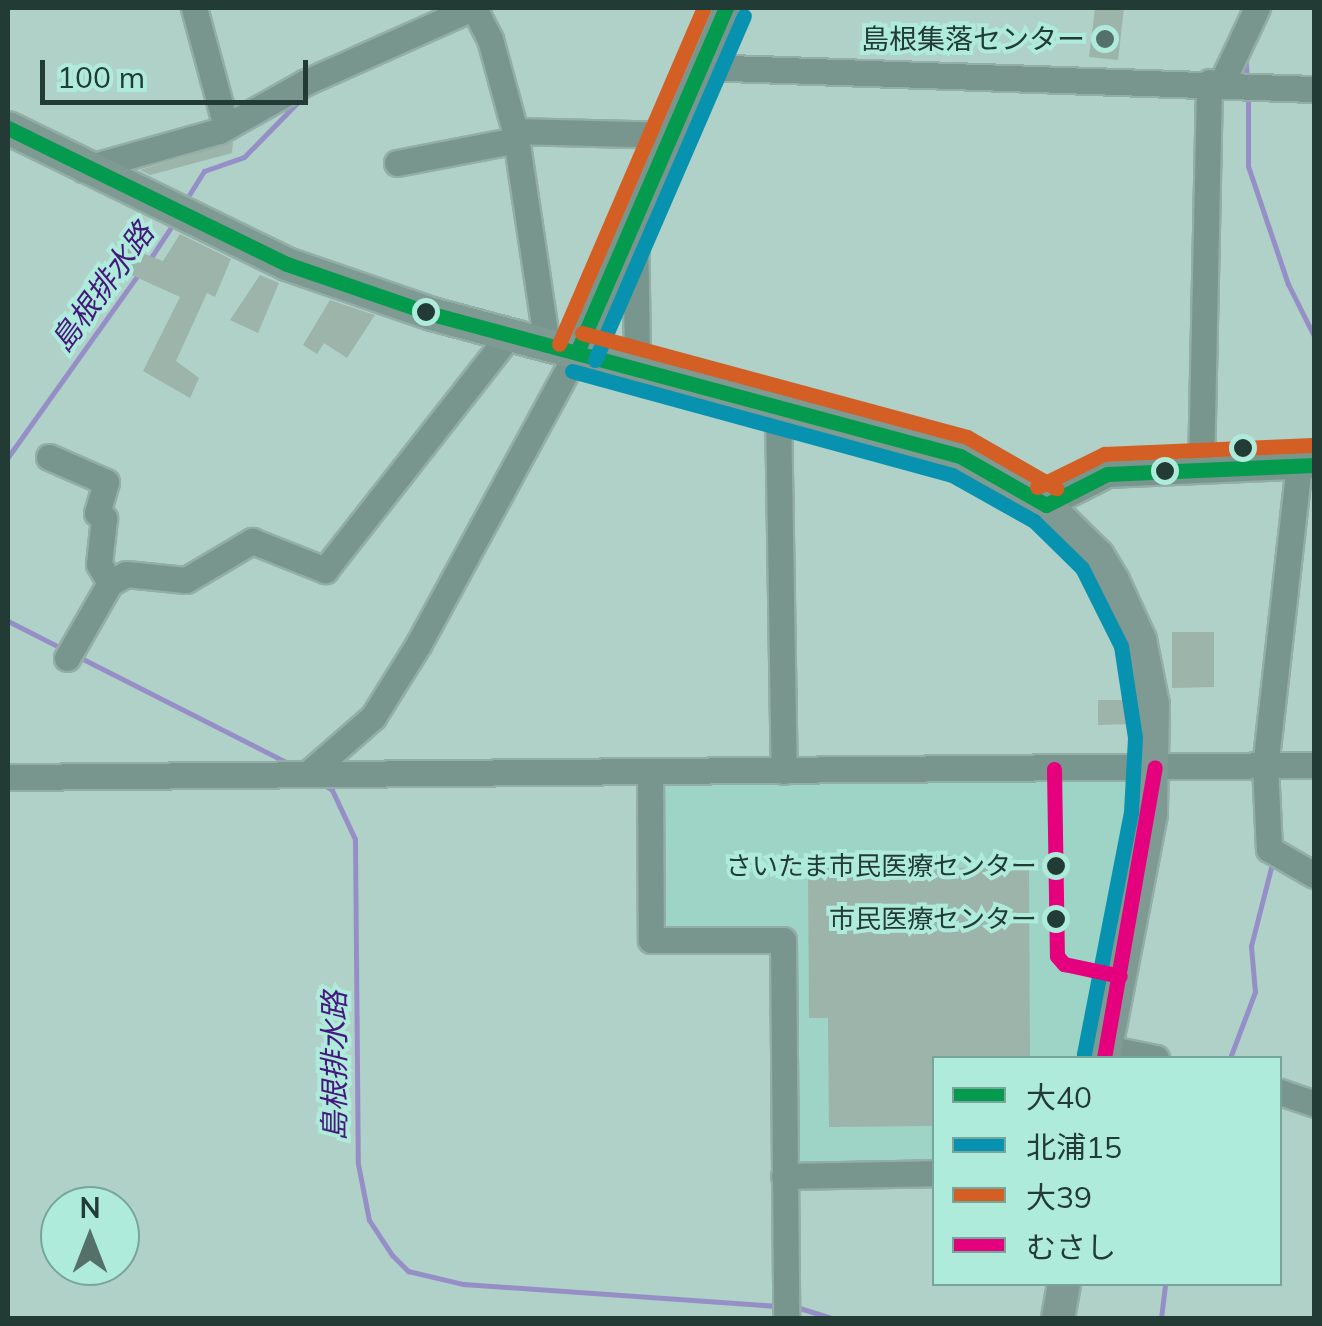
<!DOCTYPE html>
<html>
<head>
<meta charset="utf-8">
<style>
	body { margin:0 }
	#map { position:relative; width:1322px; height:1326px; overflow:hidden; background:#afd1c8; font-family:Mulish,"Noto Sans JP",sans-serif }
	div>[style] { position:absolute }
	.built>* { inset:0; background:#9ed4c6 }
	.stream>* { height:5px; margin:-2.5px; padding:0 2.5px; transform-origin:2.5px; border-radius:2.5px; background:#968fc7 }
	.building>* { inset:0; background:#9cb4aa }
	.roads { filter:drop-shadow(2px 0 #93aea6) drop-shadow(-2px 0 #93aea6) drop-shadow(0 2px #93aea6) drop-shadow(0 -2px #93aea6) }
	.minor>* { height:25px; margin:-12.5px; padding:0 12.5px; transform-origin:12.5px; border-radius:12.5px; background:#79968e }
	.major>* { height:32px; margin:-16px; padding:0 16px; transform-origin:16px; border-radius:16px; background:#7e9a93 }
	.bus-1>* { height:15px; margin:-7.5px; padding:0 7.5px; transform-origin:7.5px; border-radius:7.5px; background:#049b4e }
	.bus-2>* { height:15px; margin:-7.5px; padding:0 7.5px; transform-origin:7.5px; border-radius:7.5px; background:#0793af }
	.bus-3>* { height:15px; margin:-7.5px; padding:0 7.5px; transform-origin:7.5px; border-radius:7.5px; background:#d35f25 }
	.bus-4>* { height:15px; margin:-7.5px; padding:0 7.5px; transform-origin:7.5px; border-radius:7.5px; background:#e5007d }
	.dots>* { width:28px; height:28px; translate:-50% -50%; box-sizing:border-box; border:5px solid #afebdb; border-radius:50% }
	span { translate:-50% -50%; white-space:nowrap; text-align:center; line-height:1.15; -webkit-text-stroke:8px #afebdb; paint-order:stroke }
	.bus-label { font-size:26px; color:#233b35 }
	.right { translate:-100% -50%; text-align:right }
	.poi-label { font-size:28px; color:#233b35 }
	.water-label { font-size:30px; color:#43197d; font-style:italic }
	.frame { position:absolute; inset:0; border:10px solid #233b35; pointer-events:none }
	.legend { position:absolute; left:932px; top:1056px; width:350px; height:230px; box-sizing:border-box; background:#afebdb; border:2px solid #77a599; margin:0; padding:12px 18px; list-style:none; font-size:30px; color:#233b35 }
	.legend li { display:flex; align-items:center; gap:20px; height:50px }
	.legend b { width:50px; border:2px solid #77a599 }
	.north { position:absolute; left:40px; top:1186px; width:100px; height:100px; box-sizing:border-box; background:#afebdb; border:2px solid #77a599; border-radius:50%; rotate:0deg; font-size:28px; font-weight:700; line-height:40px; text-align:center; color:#233b35 }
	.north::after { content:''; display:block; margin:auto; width:35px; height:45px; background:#547068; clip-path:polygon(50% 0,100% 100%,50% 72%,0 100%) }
	.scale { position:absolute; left:40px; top:60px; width:268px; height:45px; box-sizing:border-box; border:5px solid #233b35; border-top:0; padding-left:12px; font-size:30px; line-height:35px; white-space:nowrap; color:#233b35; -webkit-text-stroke:8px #afebdb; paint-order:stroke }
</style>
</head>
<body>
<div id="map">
	<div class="built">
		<i style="clip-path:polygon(1137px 776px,1087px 1058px,934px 1058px,934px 1159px,799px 1164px,792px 932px,658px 933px,660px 779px)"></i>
	</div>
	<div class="stream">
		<i style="left:1245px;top:55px;width:24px;rotate:85deg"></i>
		<i style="left:1248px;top:95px;width:71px;rotate:90deg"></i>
		<i style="left:1248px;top:166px;width:125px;rotate:71.3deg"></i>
		<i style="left:1288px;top:284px;width:58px;rotate:63.4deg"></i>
		<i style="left:184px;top:203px;width:38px;rotate:-58deg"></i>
		<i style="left:204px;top:171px;width:42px;rotate:-19.3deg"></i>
		<i style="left:244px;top:157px;width:84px;rotate:-45.5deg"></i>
		<i style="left:148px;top:262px;width:49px;rotate:-56.6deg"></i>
		<i style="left:8px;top:457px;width:224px;rotate:-54.5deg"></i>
		<i style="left:8px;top:621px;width:62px;rotate:27deg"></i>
		<i style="left:77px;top:656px;width:239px;rotate:26.9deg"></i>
		<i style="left:321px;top:783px;width:13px;rotate:32deg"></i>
		<i style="left:332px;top:790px;width:54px;rotate:64.9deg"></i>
		<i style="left:355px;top:839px;width:325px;rotate:89.5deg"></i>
		<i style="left:358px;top:1164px;width:57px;rotate:78.9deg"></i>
		<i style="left:369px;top:1220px;width:42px;rotate:56.7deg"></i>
		<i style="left:392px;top:1255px;width:23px;rotate:45deg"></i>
		<i style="left:408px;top:1271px;width:57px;rotate:13.3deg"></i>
		<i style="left:463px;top:1284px;width:318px;rotate:4deg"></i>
		<i style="left:1230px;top:1058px;width:71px;rotate:-69.3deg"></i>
		<i style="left:1255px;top:992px;width:46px;rotate:-95deg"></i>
		<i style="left:1251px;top:946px;width:89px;rotate:-75.7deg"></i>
		<i style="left:796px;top:1307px;width:37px;rotate:17deg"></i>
		<i style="left:1161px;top:1318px;width:34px;rotate:-83deg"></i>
	</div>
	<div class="building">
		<i style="clip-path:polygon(1095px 8px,1124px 8px,1118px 60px,1089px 57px)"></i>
		<i style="clip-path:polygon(233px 142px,232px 153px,150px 175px,140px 170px)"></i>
		<i style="clip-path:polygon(180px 234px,231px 259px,215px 297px,207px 293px,176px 361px,199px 378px,190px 398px,143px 371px,180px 297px,114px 267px,123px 246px,163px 261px)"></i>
		<i style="clip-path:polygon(260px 275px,279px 283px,258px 333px,230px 320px)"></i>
		<i style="clip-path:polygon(330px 300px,375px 315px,347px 358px,324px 343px,317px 354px,303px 345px)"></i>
		<i style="clip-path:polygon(1172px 632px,1214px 632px,1214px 687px,1172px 688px)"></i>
		<i style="clip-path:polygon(1098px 700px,1131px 700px,1133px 724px,1098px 725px)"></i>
		<i style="clip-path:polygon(953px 855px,953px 868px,1029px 867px,1030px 1058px,934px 1058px,934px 1126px,829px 1127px,828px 1018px,809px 1018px,808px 873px,826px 873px,826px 856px)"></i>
	</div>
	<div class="roads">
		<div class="minor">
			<i style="left:194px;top:8px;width:123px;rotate:74.9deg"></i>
			<i style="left:474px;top:8px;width:35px;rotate:63deg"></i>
			<i style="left:490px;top:39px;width:95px;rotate:74.8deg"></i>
			<i style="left:515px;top:131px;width:215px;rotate:81.5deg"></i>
			<i style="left:701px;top:67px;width:613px;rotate:2.06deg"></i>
			<i style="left:1221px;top:84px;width:84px;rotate:-64.7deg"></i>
			<i style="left:515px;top:131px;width:156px;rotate:1.5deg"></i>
			<i style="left:397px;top:163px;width:121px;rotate:-10.9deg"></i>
			<i style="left:83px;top:169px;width:141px;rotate:-15.6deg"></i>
			<i style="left:219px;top:131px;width:100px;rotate:-29.4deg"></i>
			<i style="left:306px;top:82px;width:182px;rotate:-24deg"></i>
			<i style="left:635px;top:217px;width:152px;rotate:89.2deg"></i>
			<i style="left:778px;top:407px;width:364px;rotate:89.1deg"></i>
			<i style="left:49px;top:457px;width:62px;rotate:23.7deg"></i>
			<i style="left:106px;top:482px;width:32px;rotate:106deg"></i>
			<i style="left:97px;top:513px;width:9px;rotate:36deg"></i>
			<i style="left:104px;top:518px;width:46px;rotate:96.2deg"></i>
			<i style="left:99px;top:564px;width:22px;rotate:60deg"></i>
			<i style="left:1299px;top:464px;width:303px;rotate:96.4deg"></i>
			<i style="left:1265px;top:765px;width:84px;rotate:87.3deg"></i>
			<i style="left:1269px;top:849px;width:52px;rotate:30deg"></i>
			<i style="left:1201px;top:468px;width:386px;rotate:-88.8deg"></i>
			<i style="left:1046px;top:505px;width:68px;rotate:-26.9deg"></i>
			<i style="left:1107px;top:474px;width:206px;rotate:-2.5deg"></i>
			<i style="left:67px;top:658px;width:86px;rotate:-60.2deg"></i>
			<i style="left:110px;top:583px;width:18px;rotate:-29deg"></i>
			<i style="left:126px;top:574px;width:60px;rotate:5.7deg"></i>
			<i style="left:186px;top:580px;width:77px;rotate:-30.6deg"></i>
			<i style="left:252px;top:541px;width:79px;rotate:21.7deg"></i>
			<i style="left:325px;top:570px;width:298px;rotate:-51.9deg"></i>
			<i style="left:650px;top:771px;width:169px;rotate:89.7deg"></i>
			<i style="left:651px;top:940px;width:132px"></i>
			<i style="left:783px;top:940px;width:378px;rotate:89.5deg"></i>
			<i style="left:310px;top:772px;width:84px;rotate:-41.1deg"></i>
			<i style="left:373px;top:717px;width:85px;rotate:-58deg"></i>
			<i style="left:418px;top:645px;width:333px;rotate:-61.5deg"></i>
			<i style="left:577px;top:352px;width:375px;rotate:-66.6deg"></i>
			<i style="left:8px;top:777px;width:1306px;rotate:-0.53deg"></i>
			<i style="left:1106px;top:1048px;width:51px;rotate:11.3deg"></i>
			<i style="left:1280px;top:1092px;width:36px;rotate:19deg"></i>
			<i style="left:784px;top:1176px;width:150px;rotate:-1.1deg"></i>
		</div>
		<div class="major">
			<i style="left:8px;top:128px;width:310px;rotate:26deg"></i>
			<i style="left:287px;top:264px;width:153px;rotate:19deg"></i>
			<i style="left:432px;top:314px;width:547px;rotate:15.05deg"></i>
			<i style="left:960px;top:456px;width:99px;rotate:29.7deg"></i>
			<i style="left:1046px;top:505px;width:73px;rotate:44.4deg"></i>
			<i style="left:1098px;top:556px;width:29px;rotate:59deg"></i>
			<i style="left:1113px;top:581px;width:65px;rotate:65.4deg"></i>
			<i style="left:1140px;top:640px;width:66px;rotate:78.7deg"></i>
			<i style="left:1153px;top:705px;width:109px;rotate:91.1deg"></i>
			<i style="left:1151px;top:814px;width:248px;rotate:100.9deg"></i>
			<i style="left:1058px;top:1318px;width:35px;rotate:-80deg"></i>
		</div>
	</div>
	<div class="bus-1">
		<i style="left:8px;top:128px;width:310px;rotate:26deg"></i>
		<i style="left:287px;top:264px;width:153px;rotate:19deg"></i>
		<i style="left:432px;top:314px;width:547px;rotate:15.05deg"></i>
		<i style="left:960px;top:456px;width:99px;rotate:29.7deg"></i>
		<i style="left:577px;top:352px;width:375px;rotate:-66.6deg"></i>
		<i style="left:1046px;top:505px;width:68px;rotate:-26.9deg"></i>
		<i style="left:1107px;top:474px;width:207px;rotate:-2.5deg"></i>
	</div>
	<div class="bus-2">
		<i style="left:595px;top:360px;width:375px;rotate:-66.6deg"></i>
		<i style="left:572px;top:371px;width:394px;rotate:15.3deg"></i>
		<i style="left:952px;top:475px;width:94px;rotate:29.3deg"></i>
		<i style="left:1034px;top:521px;width:67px;rotate:44.4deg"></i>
		<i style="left:1082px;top:568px;width:87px;rotate:63.4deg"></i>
		<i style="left:1121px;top:646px;width:93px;rotate:81.3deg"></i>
		<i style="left:1135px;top:738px;width:74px;rotate:93.1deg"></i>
		<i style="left:1131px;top:812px;width:247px;rotate:101deg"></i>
	</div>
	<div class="bus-3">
		<i style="left:582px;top:333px;width:399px;rotate:15.1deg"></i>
		<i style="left:967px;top:437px;width:103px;rotate:29.8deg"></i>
		<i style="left:559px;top:344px;width:366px;rotate:-66.7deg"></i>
		<i style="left:1037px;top:487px;width:75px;rotate:-26.2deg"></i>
		<i style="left:1104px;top:454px;width:209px;rotate:-2.5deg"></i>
	</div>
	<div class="bus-4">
		<i style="left:1054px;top:769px;width:187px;rotate:89.1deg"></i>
		<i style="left:1057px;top:956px;width:11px;rotate:49deg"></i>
		<i style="left:1064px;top:964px;width:57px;rotate:12.1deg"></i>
		<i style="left:1104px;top:1058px;width:295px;rotate:-80.1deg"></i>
	</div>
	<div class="dots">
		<i style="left:1105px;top:39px;background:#547068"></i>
		<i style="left:426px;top:312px;background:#233b35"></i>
		<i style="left:1243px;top:448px;background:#233b35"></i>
		<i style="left:1165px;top:471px;background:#233b35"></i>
		<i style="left:1056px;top:866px;background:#233b35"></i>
		<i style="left:1056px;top:919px;background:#233b35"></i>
	</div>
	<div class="bus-label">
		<span class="right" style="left:1037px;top:866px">さいたま市民医療センター</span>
		<span class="right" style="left:1037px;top:919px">市民医療センター</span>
	</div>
	<div class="poi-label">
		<span class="right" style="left:1085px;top:39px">島根集落センター</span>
	</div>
	<div class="water-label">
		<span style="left:102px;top:287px;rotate:-54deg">島根排水路</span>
		<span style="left:334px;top:1066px;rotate:-90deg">島根排水路</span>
	</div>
	<div class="frame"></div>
	<ul class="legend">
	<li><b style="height:12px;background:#049b4e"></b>大40</li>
	<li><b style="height:12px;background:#0793af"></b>北浦15</li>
	<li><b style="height:12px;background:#d35f25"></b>大39</li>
	<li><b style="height:12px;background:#e5007d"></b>むさし</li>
	</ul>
	<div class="north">N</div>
	<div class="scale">100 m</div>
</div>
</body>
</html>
